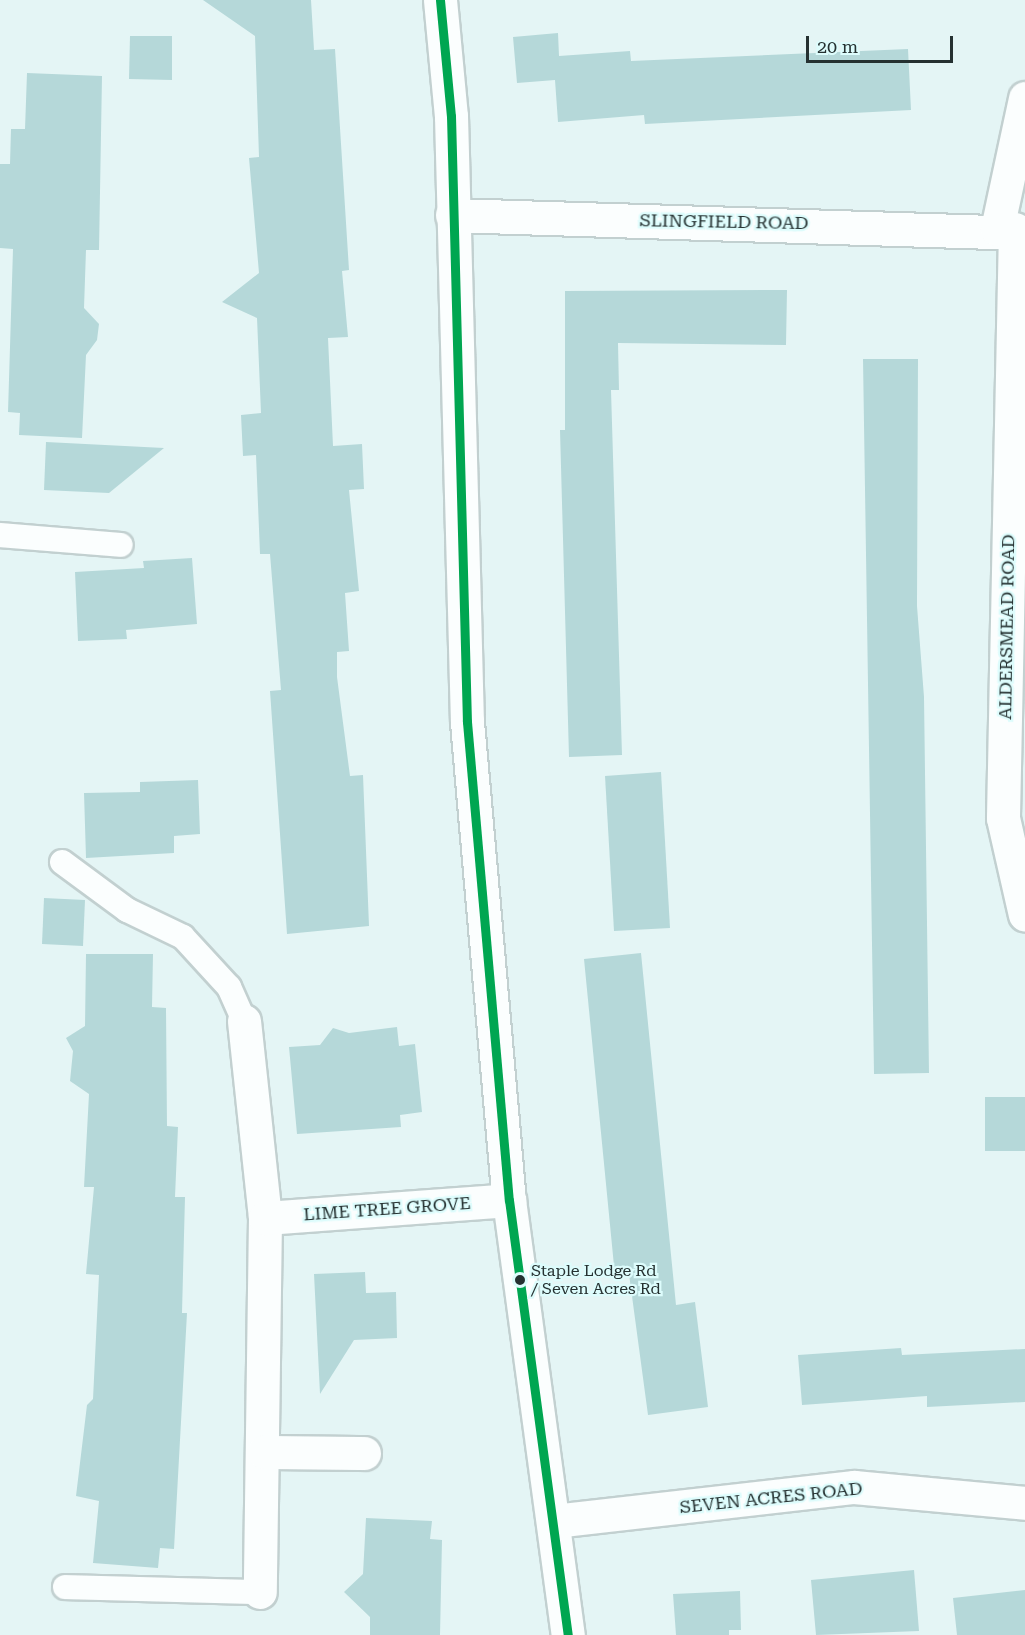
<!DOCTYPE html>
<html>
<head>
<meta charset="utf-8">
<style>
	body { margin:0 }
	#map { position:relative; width:1025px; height:1635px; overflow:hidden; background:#e4f5f5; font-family:"Roboto Serif",serif }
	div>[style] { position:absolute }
	.building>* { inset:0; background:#b5d8d9 }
	.roads { filter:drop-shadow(2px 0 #c2d0d0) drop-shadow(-2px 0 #c2d0d0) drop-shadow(0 2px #c2d0d0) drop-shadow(0 -2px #c2d0d0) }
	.lane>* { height:24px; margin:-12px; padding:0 12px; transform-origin:12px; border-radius:12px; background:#fbfefe }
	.street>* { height:33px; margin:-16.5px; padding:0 16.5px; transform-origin:16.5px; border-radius:16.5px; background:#fbfefe }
	.bus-1>* { height:9px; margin:-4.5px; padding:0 4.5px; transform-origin:4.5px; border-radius:4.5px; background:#00a651 }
	.dots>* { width:16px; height:16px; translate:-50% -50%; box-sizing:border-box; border:3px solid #ddfcfc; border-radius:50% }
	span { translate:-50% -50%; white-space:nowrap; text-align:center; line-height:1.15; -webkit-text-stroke:4.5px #ddfcfc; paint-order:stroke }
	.bus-label { font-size:16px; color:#253131 }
	.left { translate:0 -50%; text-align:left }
	.street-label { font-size:18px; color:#253131 }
	.scale { position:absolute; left:806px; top:36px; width:147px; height:27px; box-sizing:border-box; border:3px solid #253131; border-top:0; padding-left:8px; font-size:18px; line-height:21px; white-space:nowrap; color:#253131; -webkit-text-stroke:4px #ddfcfc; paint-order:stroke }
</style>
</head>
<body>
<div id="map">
	<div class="building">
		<i style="clip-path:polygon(203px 0,311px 0,314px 50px,335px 49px,349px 270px,342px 271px,348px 337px,328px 338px,333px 446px,362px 444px,364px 489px,349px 490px,359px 591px,345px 593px,349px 651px,337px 652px,337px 677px,350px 776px,363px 775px,369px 926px,287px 934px,270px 691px,281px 690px,270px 554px,260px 554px,256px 455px,243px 456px,241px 415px,261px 413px,257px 318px,222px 302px,259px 273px,249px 158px,259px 157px,255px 36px)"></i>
		<i style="clip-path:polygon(558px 33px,559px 56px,630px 51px,631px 61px,908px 49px,911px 110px,645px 124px,644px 115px,558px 122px,555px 80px,517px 83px,513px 37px)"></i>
		<i style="clip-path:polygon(130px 36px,172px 36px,172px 80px,129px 79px)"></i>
		<i style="clip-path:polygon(27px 73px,102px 76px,99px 250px,86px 250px,84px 308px,99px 324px,97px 340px,86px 355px,82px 438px,19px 435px,20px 413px,8px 412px,13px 249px,0 248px,0 164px,10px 164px,11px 129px,25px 129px)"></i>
		<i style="clip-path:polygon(787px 290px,786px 345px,618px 343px,619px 390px,611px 390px,622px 755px,569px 757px,560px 430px,565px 430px,565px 291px)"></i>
		<i style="clip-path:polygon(863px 359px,918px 359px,917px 606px,924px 697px,929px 1073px,874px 1074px)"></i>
		<i style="clip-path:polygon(46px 442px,164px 448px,109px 493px,44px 490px)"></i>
		<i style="clip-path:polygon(192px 558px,197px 624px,126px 630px,127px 639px,78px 641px,75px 572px,144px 568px,143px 561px)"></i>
		<i style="clip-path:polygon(661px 772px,670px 928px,614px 931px,605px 776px)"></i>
		<i style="clip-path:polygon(198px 780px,200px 834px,174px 836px,174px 853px,86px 858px,84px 793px,140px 792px,140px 782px)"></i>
		<i style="clip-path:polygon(44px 898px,85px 900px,83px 946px,42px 944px)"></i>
		<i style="clip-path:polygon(641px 953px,676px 1305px,695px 1302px,708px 1407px,648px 1415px,629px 1274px,615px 1276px,584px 959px)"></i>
		<i style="clip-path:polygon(86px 954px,153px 954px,152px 1007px,166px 1008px,167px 1126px,178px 1127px,175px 1197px,185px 1197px,182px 1313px,187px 1313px,174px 1549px,160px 1548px,158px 1568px,93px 1563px,99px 1501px,76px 1496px,87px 1405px,93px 1399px,99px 1275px,86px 1274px,94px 1187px,84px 1187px,89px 1094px,70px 1081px,73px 1051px,66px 1038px,85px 1026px)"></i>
		<i style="clip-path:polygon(397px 1027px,399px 1046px,415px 1044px,422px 1112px,400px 1115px,401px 1127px,297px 1134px,289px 1047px,320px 1045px,333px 1028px,349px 1033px)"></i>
		<i style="clip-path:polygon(985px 1097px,1025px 1097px,1025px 1151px,985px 1151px)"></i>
		<i style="clip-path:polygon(365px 1272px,366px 1293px,396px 1292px,397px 1338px,354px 1340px,320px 1394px,314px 1274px)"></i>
		<i style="clip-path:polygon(901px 1348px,902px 1355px,1025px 1349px,1025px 1402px,927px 1407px,927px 1396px,802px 1405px,798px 1355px)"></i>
		<i style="clip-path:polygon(366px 1518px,432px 1521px,430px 1539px,442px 1540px,440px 1635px,370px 1635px,370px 1617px,344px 1592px,363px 1574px)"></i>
		<i style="clip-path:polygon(914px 1570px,919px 1631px,816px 1635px,811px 1580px)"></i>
		<i style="clip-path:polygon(1025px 1590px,1025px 1635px,957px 1635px,953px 1598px)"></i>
		<i style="clip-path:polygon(740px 1591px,741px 1630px,729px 1630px,729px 1635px,676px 1635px,673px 1594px)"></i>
	</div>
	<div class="roads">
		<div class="lane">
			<i style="left:0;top:535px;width:121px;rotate:4.7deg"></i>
			<i style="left:62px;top:862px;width:81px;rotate:36.4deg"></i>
			<i style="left:127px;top:910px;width:62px;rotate:25.7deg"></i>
			<i style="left:183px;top:937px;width:68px;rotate:47.4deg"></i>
			<i style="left:229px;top:987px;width:37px;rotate:66deg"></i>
			<i style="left:65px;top:1587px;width:195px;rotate:1.5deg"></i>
		</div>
		<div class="street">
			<i style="left:440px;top:0;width:117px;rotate:84.6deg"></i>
			<i style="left:451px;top:116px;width:606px;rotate:88.49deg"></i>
			<i style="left:467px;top:722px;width:480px;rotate:85deg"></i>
			<i style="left:509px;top:1200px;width:439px;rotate:82.3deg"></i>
			<i style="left:452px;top:215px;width:573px;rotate:1.8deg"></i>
			<i style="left:997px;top:229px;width:134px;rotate:-77.9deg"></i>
			<i style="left:1015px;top:229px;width:589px;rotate:91.17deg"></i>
			<i style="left:1003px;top:818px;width:99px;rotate:77.2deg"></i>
			<i style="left:244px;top:1021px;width:198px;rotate:83.9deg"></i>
			<i style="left:265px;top:1218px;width:374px;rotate:90.8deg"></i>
			<i style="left:265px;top:1218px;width:245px;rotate:-4.2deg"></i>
			<i style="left:264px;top:1452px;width:100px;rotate:0.6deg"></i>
			<i style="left:554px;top:1521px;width:302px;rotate:-6.5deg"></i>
			<i style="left:854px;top:1487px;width:172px;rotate:5.3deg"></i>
		</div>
	</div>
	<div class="bus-1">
		<i style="left:440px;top:0;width:117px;rotate:84.6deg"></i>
		<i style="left:451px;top:116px;width:606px;rotate:88.49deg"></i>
		<i style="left:467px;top:722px;width:480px;rotate:85deg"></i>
		<i style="left:509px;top:1200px;width:439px;rotate:82.3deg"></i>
	</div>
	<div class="dots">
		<i style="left:520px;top:1280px;background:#253131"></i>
	</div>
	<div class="bus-label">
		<span class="left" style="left:531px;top:1280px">Staple Lodge Rd<br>/ Seven Acres Rd</span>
	</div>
	<div class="street-label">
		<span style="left:724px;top:222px;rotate:1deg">SLINGFIELD ROAD</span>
		<span style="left:1007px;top:627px;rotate:-89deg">ALDERSMEAD ROAD</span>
		<span style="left:387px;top:1209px;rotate:-4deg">LIME TREE GROVE</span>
		<span style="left:771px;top:1498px;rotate:-6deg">SEVEN ACRES ROAD</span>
	</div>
	<div class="scale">20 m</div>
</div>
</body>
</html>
